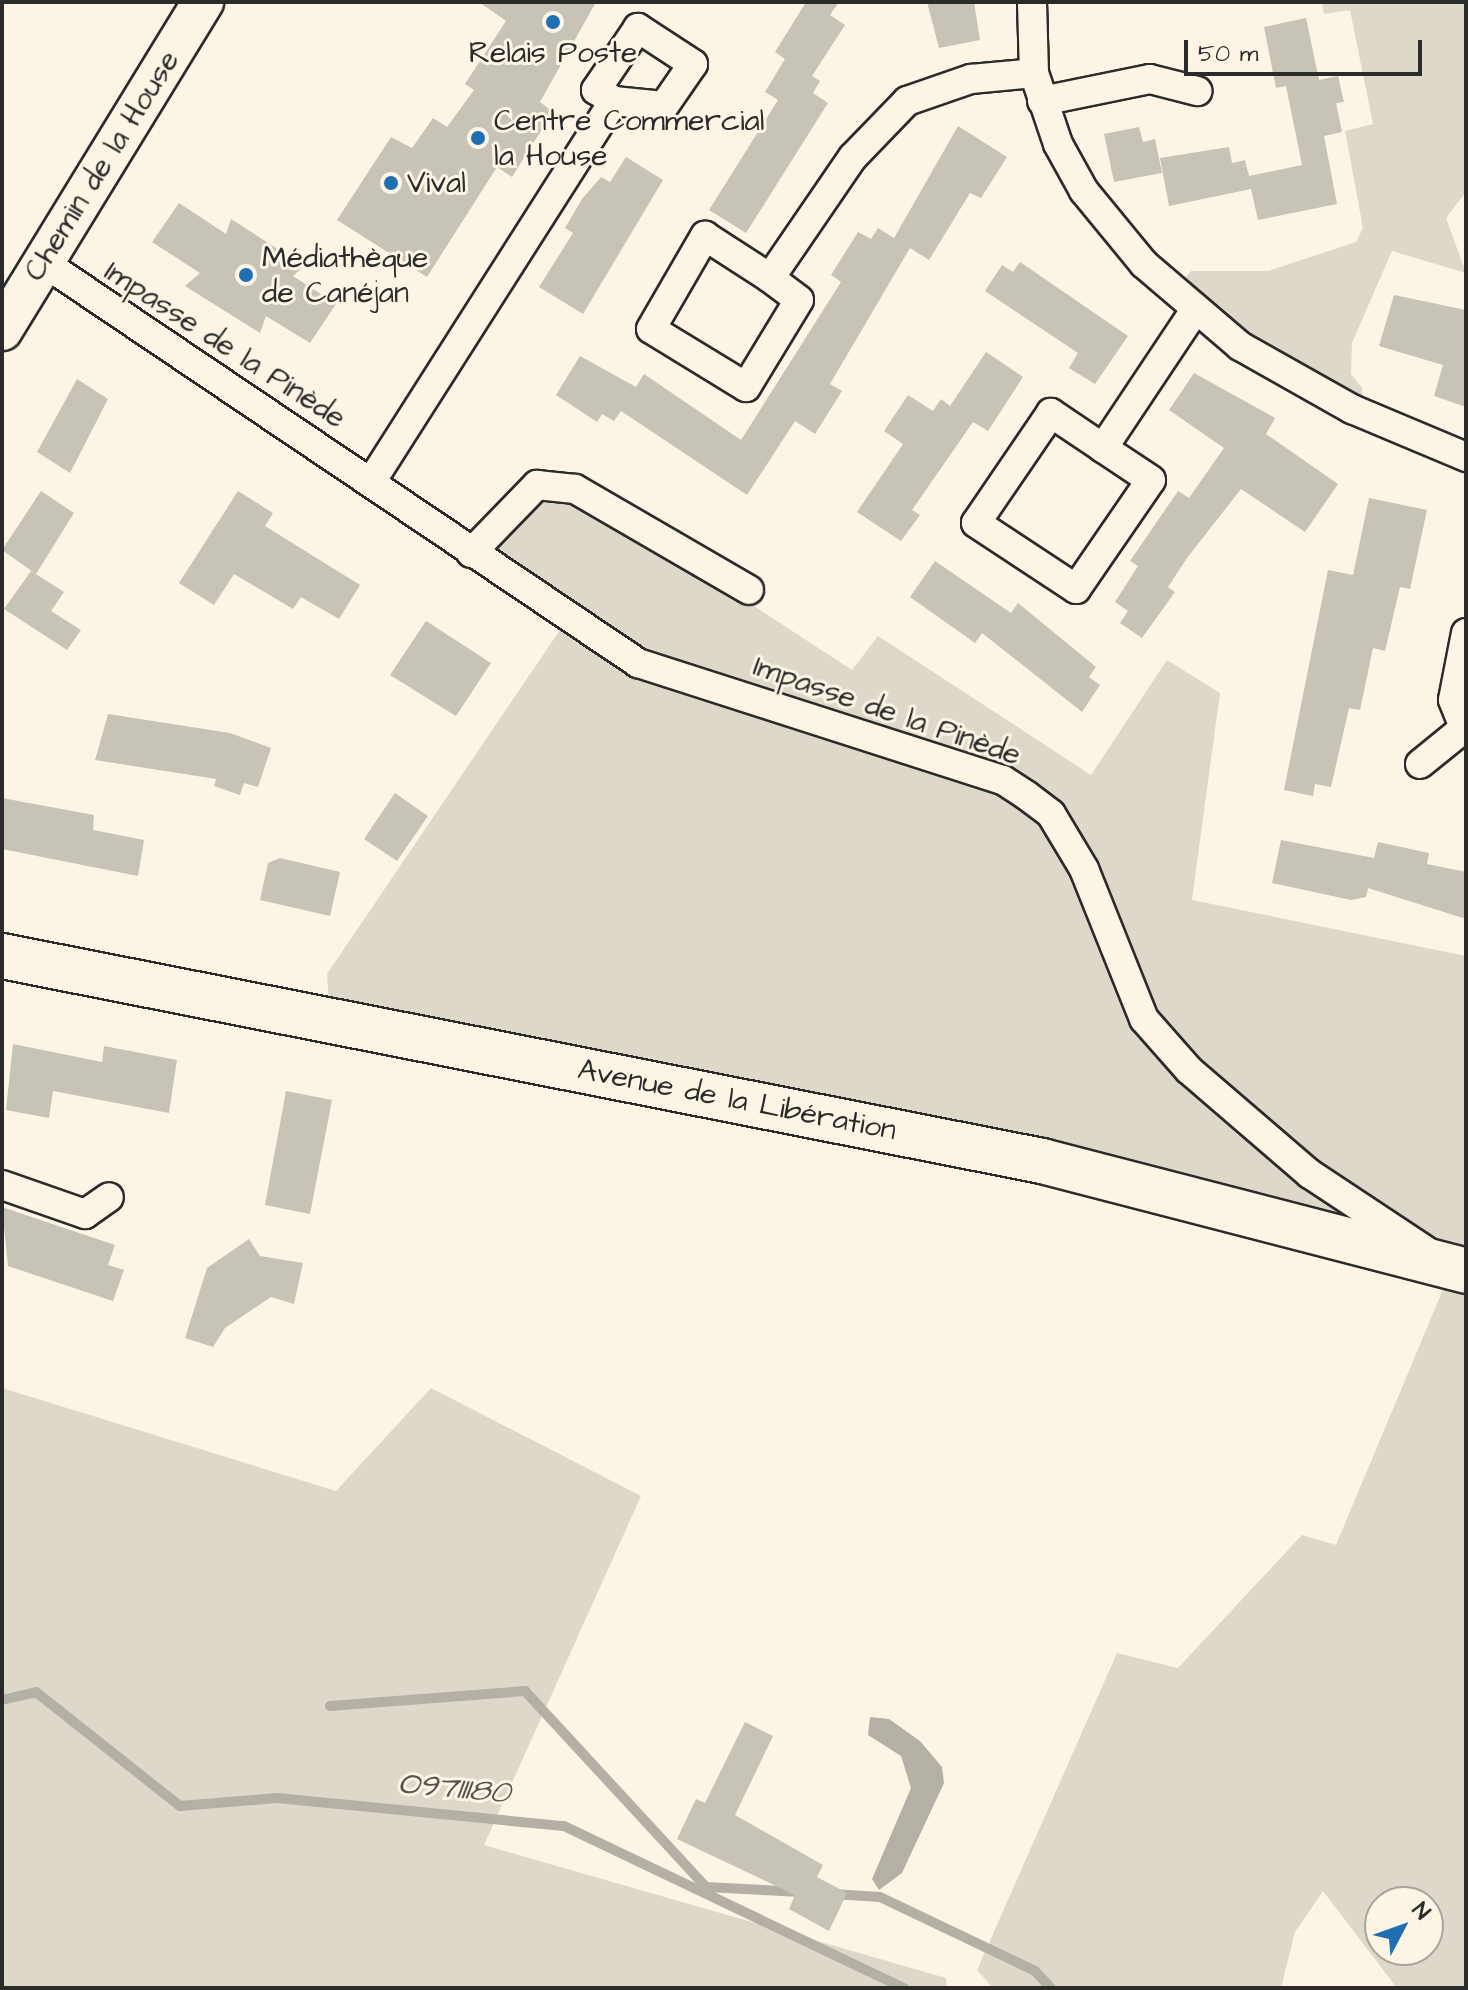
<!DOCTYPE html>
<html>
<head>
<meta charset="utf-8">
<style>
	body { margin:0 }
	#map { position:relative; width:1468px; height:1990px; overflow:hidden; background:#fcf5e5; font-family:"Architects Daughter",sans-serif }
	div>[style] { position:absolute }
	.green>* { inset:0; background:#ded8ca }
	.water>* { inset:0; background:#b4b0a5 }
	.stream>* { height:10px; margin:-5px; padding:0 5px; transform-origin:5px; border-radius:5px; background:#b4b0a5 }
	.building>* { inset:0; background:#c8c3b7 }
	.roads { filter:drop-shadow(2px 0 #2b2b2b) drop-shadow(-2px 0 #2b2b2b) drop-shadow(0 2px #2b2b2b) drop-shadow(0 -2px #2b2b2b) }
	.street>* { height:28px; margin:-14px; padding:0 14px; transform-origin:14px; border-radius:14px; background:#fcf5e5 }
	.secondary>* { height:40px; margin:-20px; padding:0 20px; transform-origin:20px; border-radius:20px; background:#fcf5e5 }
	.primary>* { height:44px; margin:-22px; padding:0 22px; transform-origin:22px; border-radius:22px; background:#fcf5e5 }
	.dots>* { width:22px; height:22px; translate:-50% -50%; box-sizing:border-box; border:4px solid #fcf5e5; border-radius:50% }
	span { translate:-50% -50%; white-space:nowrap; text-align:center; line-height:1.15; -webkit-text-stroke:6px #fcf5e5; paint-order:stroke }
	.poi-label { font-size:30px; color:#2b2b2b }
	.left { translate:0 -50%; text-align:left }
	.street-label { font-size:30px; color:#2b2b2b }
	.water-label { font-size:32px; color:#545350; font-style:italic }
	.frame { position:absolute; inset:0; border:4px solid #2b2b2b; pointer-events:none }
	.north { position:absolute; left:1364px; top:1886px; width:80px; height:80px; box-sizing:border-box; background:#fcf5e5; border:2px solid #a8a49b; border-radius:50%; rotate:49deg; font-size:22px; font-weight:700; line-height:32px; text-align:center; color:#2b2b2b }
	.north::after { content:''; display:block; margin:auto; width:28px; height:36px; background:#1f6fb2; clip-path:polygon(50% 0,100% 100%,50% 72%,0 100%) }
	.scale { position:absolute; left:1184px; top:40px; width:238px; height:36px; box-sizing:border-box; border:4px solid #2b2b2b; border-top:0; padding-left:10px; font-size:24px; line-height:28px; white-space:nowrap; color:#2b2b2b; -webkit-text-stroke:6px #fcf5e5; paint-order:stroke }
</style>
</head>
<body>
<div id="map">
	<div class="green">
		<i style="clip-path:polygon(1322px 2px,1466px 2px,1466px 192px,1446px 218px,1466px 273px,1392px 251px,1352px 343px,1351px 374px,1362px 388px,1364px 413px,1174px 291px,1191px 271px,1268px 271px,1356px 242px,1363px 228px,1345px 131px,1373px 124px,1350px 10px,1324px 14px)"></i>
		<i style="clip-path:polygon(evenodd,537px 485px,575px 489px,852px 670px,878px 636px,1091px 775px,1167px 660px,1220px 693px,1192px 900px,1466px 956px,1466px 1988px,1397px 1988px,1323px 1891px,1295px 1932px,1281px 1988px,993px 1988px,977px 1970px,1117px 1653px,1178px 1668px,1302px 1535px,1336px 1545px,1452px 1268px,330px 1019px,327px 974px,568px 618px,471px 553px,537px 485px,1380px 1902px,1428px 1902px,1428px 1950px,1380px 1950px,1380px 1902px)"></i>
		<i style="clip-path:polygon(2px 1388px,336px 1491px,431px 1388px,641px 1496px,484px 1845px,946px 1978px,947px 1988px,2px 1988px)"></i>
	</div>
	<div class="water">
		<i style="clip-path:polygon(870px 1717px,889px 1719px,920px 1741px,942px 1767px,944px 1783px,902px 1873px,879px 1890px,872px 1879px,911px 1788px,901px 1756px,868px 1735px)"></i>
	</div>
	<div class="stream">
		<i style="left:2px;top:1700px;width:35px;rotate:-13deg"></i>
		<i style="left:36px;top:1692px;width:184px;rotate:38.4deg"></i>
		<i style="left:180px;top:1806px;width:97px;rotate:-4.7deg"></i>
		<i style="left:277px;top:1798px;width:288px;rotate:5.6deg"></i>
		<i style="left:564px;top:1826px;width:377px;rotate:25.5deg"></i>
		<i style="left:330px;top:1706px;width:196px;rotate:-4.4deg"></i>
		<i style="left:525px;top:1691px;width:267px;rotate:47.3deg"></i>
		<i style="left:706px;top:1887px;width:95px;rotate:3deg"></i>
		<i style="left:833px;top:1894px;width:47px;rotate:3.7deg"></i>
		<i style="left:880px;top:1897px;width:172px;rotate:25.5deg"></i>
		<i style="left:1035px;top:1971px;width:23px;rotate:47deg"></i>
	</div>
	<div class="building">
		<i style="clip-path:polygon(479px 2px,596px 2px,540px 102px,553px 112px,512px 177px,497px 167px,427px 277px,337px 220px,391px 137px,412px 148px,433px 118px,447px 127px,474px 90px,465px 84px,506px 21px)"></i>
		<i style="clip-path:polygon(806px 2px,839px 2px,830px 15px,845px 25px,812px 76px,820px 81px,813px 93px,828px 103px,746px 233px,709px 210px,778px 100px,765px 92px,785px 59px,775px 52px)"></i>
		<i style="clip-path:polygon(927px 2px,974px 2px,980px 40px,939px 48px)"></i>
		<i style="clip-path:polygon(1306px 18px,1319px 80px,1338px 76px,1344px 102px,1336px 103px,1342px 132px,1324px 136px,1337px 204px,1258px 220px,1251px 189px,1169px 206px,1160px 158px,1229px 147px,1232px 163px,1245px 160px,1249px 176px,1302px 165px,1286px 86px,1276px 88px,1264px 27px)"></i>
		<i style="clip-path:polygon(958px 126px,1007px 157px,981px 198px,970px 193px,929px 260px,910px 248px,830px 384px,842px 391px,815px 434px,795px 421px,747px 495px,621px 411px,614px 421px,602px 414px,597px 422px,556px 395px,580px 356px,636px 387px,644px 374px,741px 440px,841px 282px,831px 275px,858px 232px,871px 239px,878px 228px,894px 238px)"></i>
		<i style="clip-path:polygon(1139px 127px,1143px 142px,1155px 139px,1162px 173px,1114px 182px,1104px 134px)"></i>
		<i style="clip-path:polygon(626px 157px,663px 180px,583px 314px,539px 287px,573px 233px,565px 228px,582px 199px,601px 177px,610px 182px)"></i>
		<i style="clip-path:polygon(179px 203px,226px 234px,231px 219px,304px 266px,293px 276px,336px 304px,310px 343px,266px 316px,260px 333px,185px 286px,200px 273px,152px 242px)"></i>
		<i style="clip-path:polygon(1020px 262px,1128px 336px,1095px 384px,1069px 368px,1078px 353px,985px 291px,1002px 265px,1013px 272px)"></i>
		<i style="clip-path:polygon(1394px 295px,1466px 310px,1466px 407px,1434px 396px,1443px 365px,1379px 346px)"></i>
		<i style="clip-path:polygon(986px 352px,1023px 377px,988px 431px,973px 422px,912px 510px,920px 515px,901px 541px,857px 512px,903px 444px,884px 431px,908px 395px,933px 411px,941px 399px,950px 406px)"></i>
		<i style="clip-path:polygon(1194px 373px,1275px 418px,1266px 434px,1338px 484px,1305px 532px,1241px 489px,1187px 558px,1168px 587px,1175px 592px,1142px 638px,1120px 623px,1128px 611px,1115px 602px,1138px 566px,1130px 561px,1178px 491px,1189px 498px,1224px 448px,1169px 410px)"></i>
		<i style="clip-path:polygon(77px 379px,108px 399px,70px 473px,37px 452px)"></i>
		<i style="clip-path:polygon(41px 491px,74px 513px,36px 574px,2px 550px)"></i>
		<i style="clip-path:polygon(238px 491px,273px 513px,265px 526px,360px 585px,339px 619px,301px 597px,293px 609px,234px 574px,214px 605px,179px 583px)"></i>
		<i style="clip-path:polygon(1369px 498px,1427px 510px,1410px 589px,1400px 587px,1385px 651px,1373px 648px,1360px 710px,1349px 708px,1331px 787px,1315px 784px,1313px 796px,1284px 790px,1328px 570px,1353px 575px)"></i>
		<i style="clip-path:polygon(935px 561px,1011px 613px,1018px 603px,1096px 667px,1089px 677px,1100px 685px,1082px 712px,982px 633px,975px 643px,910px 597px)"></i>
		<i style="clip-path:polygon(31px 571px,64px 592px,51px 611px,81px 630px,67px 650px,4px 609px)"></i>
		<i style="clip-path:polygon(426px 621px,491px 663px,456px 716px,390px 675px)"></i>
		<i style="clip-path:polygon(108px 714px,230px 733px,271px 748px,258px 787px,244px 783px,240px 795px,214px 786px,216px 779px,95px 760px)"></i>
		<i style="clip-path:polygon(395px 793px,428px 816px,397px 861px,364px 839px)"></i>
		<i style="clip-path:polygon(2px 798px,94px 815px,93px 830px,144px 840px,138px 876px,2px 849px)"></i>
		<i style="clip-path:polygon(1281px 840px,1374px 858px,1378px 842px,1429px 853px,1427px 864px,1466px 872px,1466px 919px,1368px 888px,1366px 897px,1351px 900px,1272px 883px)"></i>
		<i style="clip-path:polygon(280px 858px,340px 872px,330px 916px,260px 900px,268px 863px)"></i>
		<i style="clip-path:polygon(13px 1044px,102px 1062px,104px 1046px,177px 1060px,169px 1113px,53px 1091px,49px 1118px,6px 1110px)"></i>
		<i style="clip-path:polygon(286px 1091px,332px 1100px,310px 1214px,265px 1205px)"></i>
		<i style="clip-path:polygon(2px 1207px,115px 1245px,108px 1265px,124px 1270px,113px 1301px,8px 1266px)"></i>
		<i style="clip-path:polygon(249px 1239px,260px 1256px,303px 1263px,294px 1304px,271px 1297px,225px 1328px,213px 1347px,185px 1338px,207px 1268px)"></i>
		<i style="clip-path:polygon(745px 1722px,773px 1736px,735px 1815px,823px 1865px,817px 1877px,847px 1893px,829px 1931px,789px 1909px,795px 1895px,677px 1839px,696px 1799px,705px 1803px)"></i>
	</div>
	<div class="roads">
		<div class="street">
			<i style="left:1032px;top:2px;width:71px;rotate:88.4deg"></i>
			<i style="left:1034px;top:73px;width:75px;rotate:71.3deg"></i>
			<i style="left:1058px;top:144px;width:54px;rotate:61deg"></i>
			<i style="left:1084px;top:191px;width:94px;rotate:50.6deg"></i>
			<i style="left:1144px;top:264px;width:126px;rotate:40.5deg"></i>
			<i style="left:1240px;top:346px;width:129px;rotate:29.4deg"></i>
			<i style="left:1352px;top:409px;width:124px;rotate:22.8deg"></i>
			<i style="left:1042px;top:101px;width:110px;rotate:-11.5deg"></i>
			<i style="left:1150px;top:79px;width:49px;rotate:14.3deg"></i>
			<i style="left:43px;top:262px;width:718px;rotate:33.98deg"></i>
			<i style="left:638px;top:663px;width:383px;rotate:17.8deg"></i>
			<i style="left:1003px;top:780px;width:27px;rotate:33deg"></i>
			<i style="left:1026px;top:795px;width:31px;rotate:37deg"></i>
			<i style="left:1051px;top:814px;width:64px;rotate:59deg"></i>
			<i style="left:1084px;top:869px;width:162px;rotate:68.2deg"></i>
			<i style="left:1144px;top:1019px;width:68px;rotate:48.6deg"></i>
			<i style="left:1189px;top:1070px;width:160px;rotate:40.7deg"></i>
			<i style="left:1310px;top:1174px;width:138px;rotate:33.5deg"></i>
			<i style="left:770px;top:278px;width:36px;rotate:37deg"></i>
			<i style="left:799px;top:300px;width:102px;rotate:121.3deg"></i>
			<i style="left:746px;top:387px;width:111px;rotate:-148.6deg"></i>
			<i style="left:651px;top:329px;width:108px;rotate:-59.9deg"></i>
			<i style="left:705px;top:236px;width:77px;rotate:32.9deg"></i>
			<i style="left:770px;top:278px;width:147px;rotate:-55.6deg"></i>
			<i style="left:853px;top:157px;width:78px;rotate:-46deg"></i>
			<i style="left:907px;top:101px;width:68px;rotate:-19deg"></i>
			<i style="left:971px;top:79px;width:63px;rotate:-5.4deg"></i>
			<i style="left:1103px;top:448px;width:63px;rotate:-146.1deg"></i>
			<i style="left:1051px;top:413px;width:133px;rotate:124.3deg"></i>
			<i style="left:976px;top:523px;width:120px;rotate:33.4deg"></i>
			<i style="left:1076px;top:589px;width:132px;rotate:-55.5deg"></i>
			<i style="left:1151px;top:480px;width:58px;rotate:-146.3deg"></i>
			<i style="left:1103px;top:448px;width:166px;rotate:-56.3deg"></i>
			<i style="left:371px;top:482px;width:452px;rotate:-57.5deg"></i>
			<i style="left:614px;top:101px;width:50px;rotate:5.7deg"></i>
			<i style="left:664px;top:106px;width:51px;rotate:-55.4deg"></i>
			<i style="left:693px;top:64px;width:66px;rotate:-146.8deg"></i>
			<i style="left:638px;top:28px;width:75px;rotate:124.1deg"></i>
			<i style="left:596px;top:90px;width:21px;rotate:31deg"></i>
			<i style="left:471px;top:553px;width:95px;rotate:-45.9deg"></i>
			<i style="left:537px;top:485px;width:38px;rotate:6deg"></i>
			<i style="left:575px;top:489px;width:201px;rotate:30.1deg"></i>
			<i style="left:1466px;top:633px;width:68px;rotate:101deg"></i>
			<i style="left:1453px;top:700px;width:35px;rotate:68deg"></i>
			<i style="left:1420px;top:764px;width:55px;rotate:-39.1deg"></i>
			<i style="left:2px;top:1185px;width:88px;rotate:19.3deg"></i>
			<i style="left:85px;top:1214px;width:29px;rotate:-35deg"></i>
		</div>
		<div class="secondary">
			<i style="left:2px;top:330px;width:385px;rotate:-58.5deg"></i>
		</div>
		<div class="primary">
			<i style="left:2px;top:956px;width:1060px;rotate:11.15deg"></i>
			<i style="left:1042px;top:1161px;width:438px;rotate:14.5deg"></i>
		</div>
	</div>
	<div class="dots">
		<i style="left:553px;top:22px;background:#1f6fb2"></i>
		<i style="left:478px;top:138px;background:#1f6fb2"></i>
		<i style="left:391px;top:183px;background:#1f6fb2"></i>
		<i style="left:246px;top:275px;background:#1f6fb2"></i>
	</div>
	<div class="poi-label">
		<span style="left:553px;top:53px">Relais Poste</span>
		<span class="left" style="left:494px;top:138px">Centre Commercial<br>la House</span>
		<span class="left" style="left:407px;top:183px">Vival</span>
		<span class="left" style="left:262px;top:275px">Médiathèque<br>de Canéjan</span>
	</div>
	<div class="street-label">
		<span style="left:102px;top:166px;rotate:-58deg">Chemin de la House</span>
		<span style="left:225px;top:345px;rotate:33deg">Impasse de la Pinède</span>
		<span style="left:887px;top:711px;rotate:19deg">Impasse de la Pinède</span>
		<span style="left:737px;top:1100px;rotate:11deg">Avenue de la Libération</span>
	</div>
	<div class="water-label">
		<span style="left:454px;top:1789px;rotate:5deg">O9711180</span>
	</div>
	<div class="frame"></div>
	<div class="north">N</div>
	<div class="scale">50 m</div>
</div>
</body>
</html>
